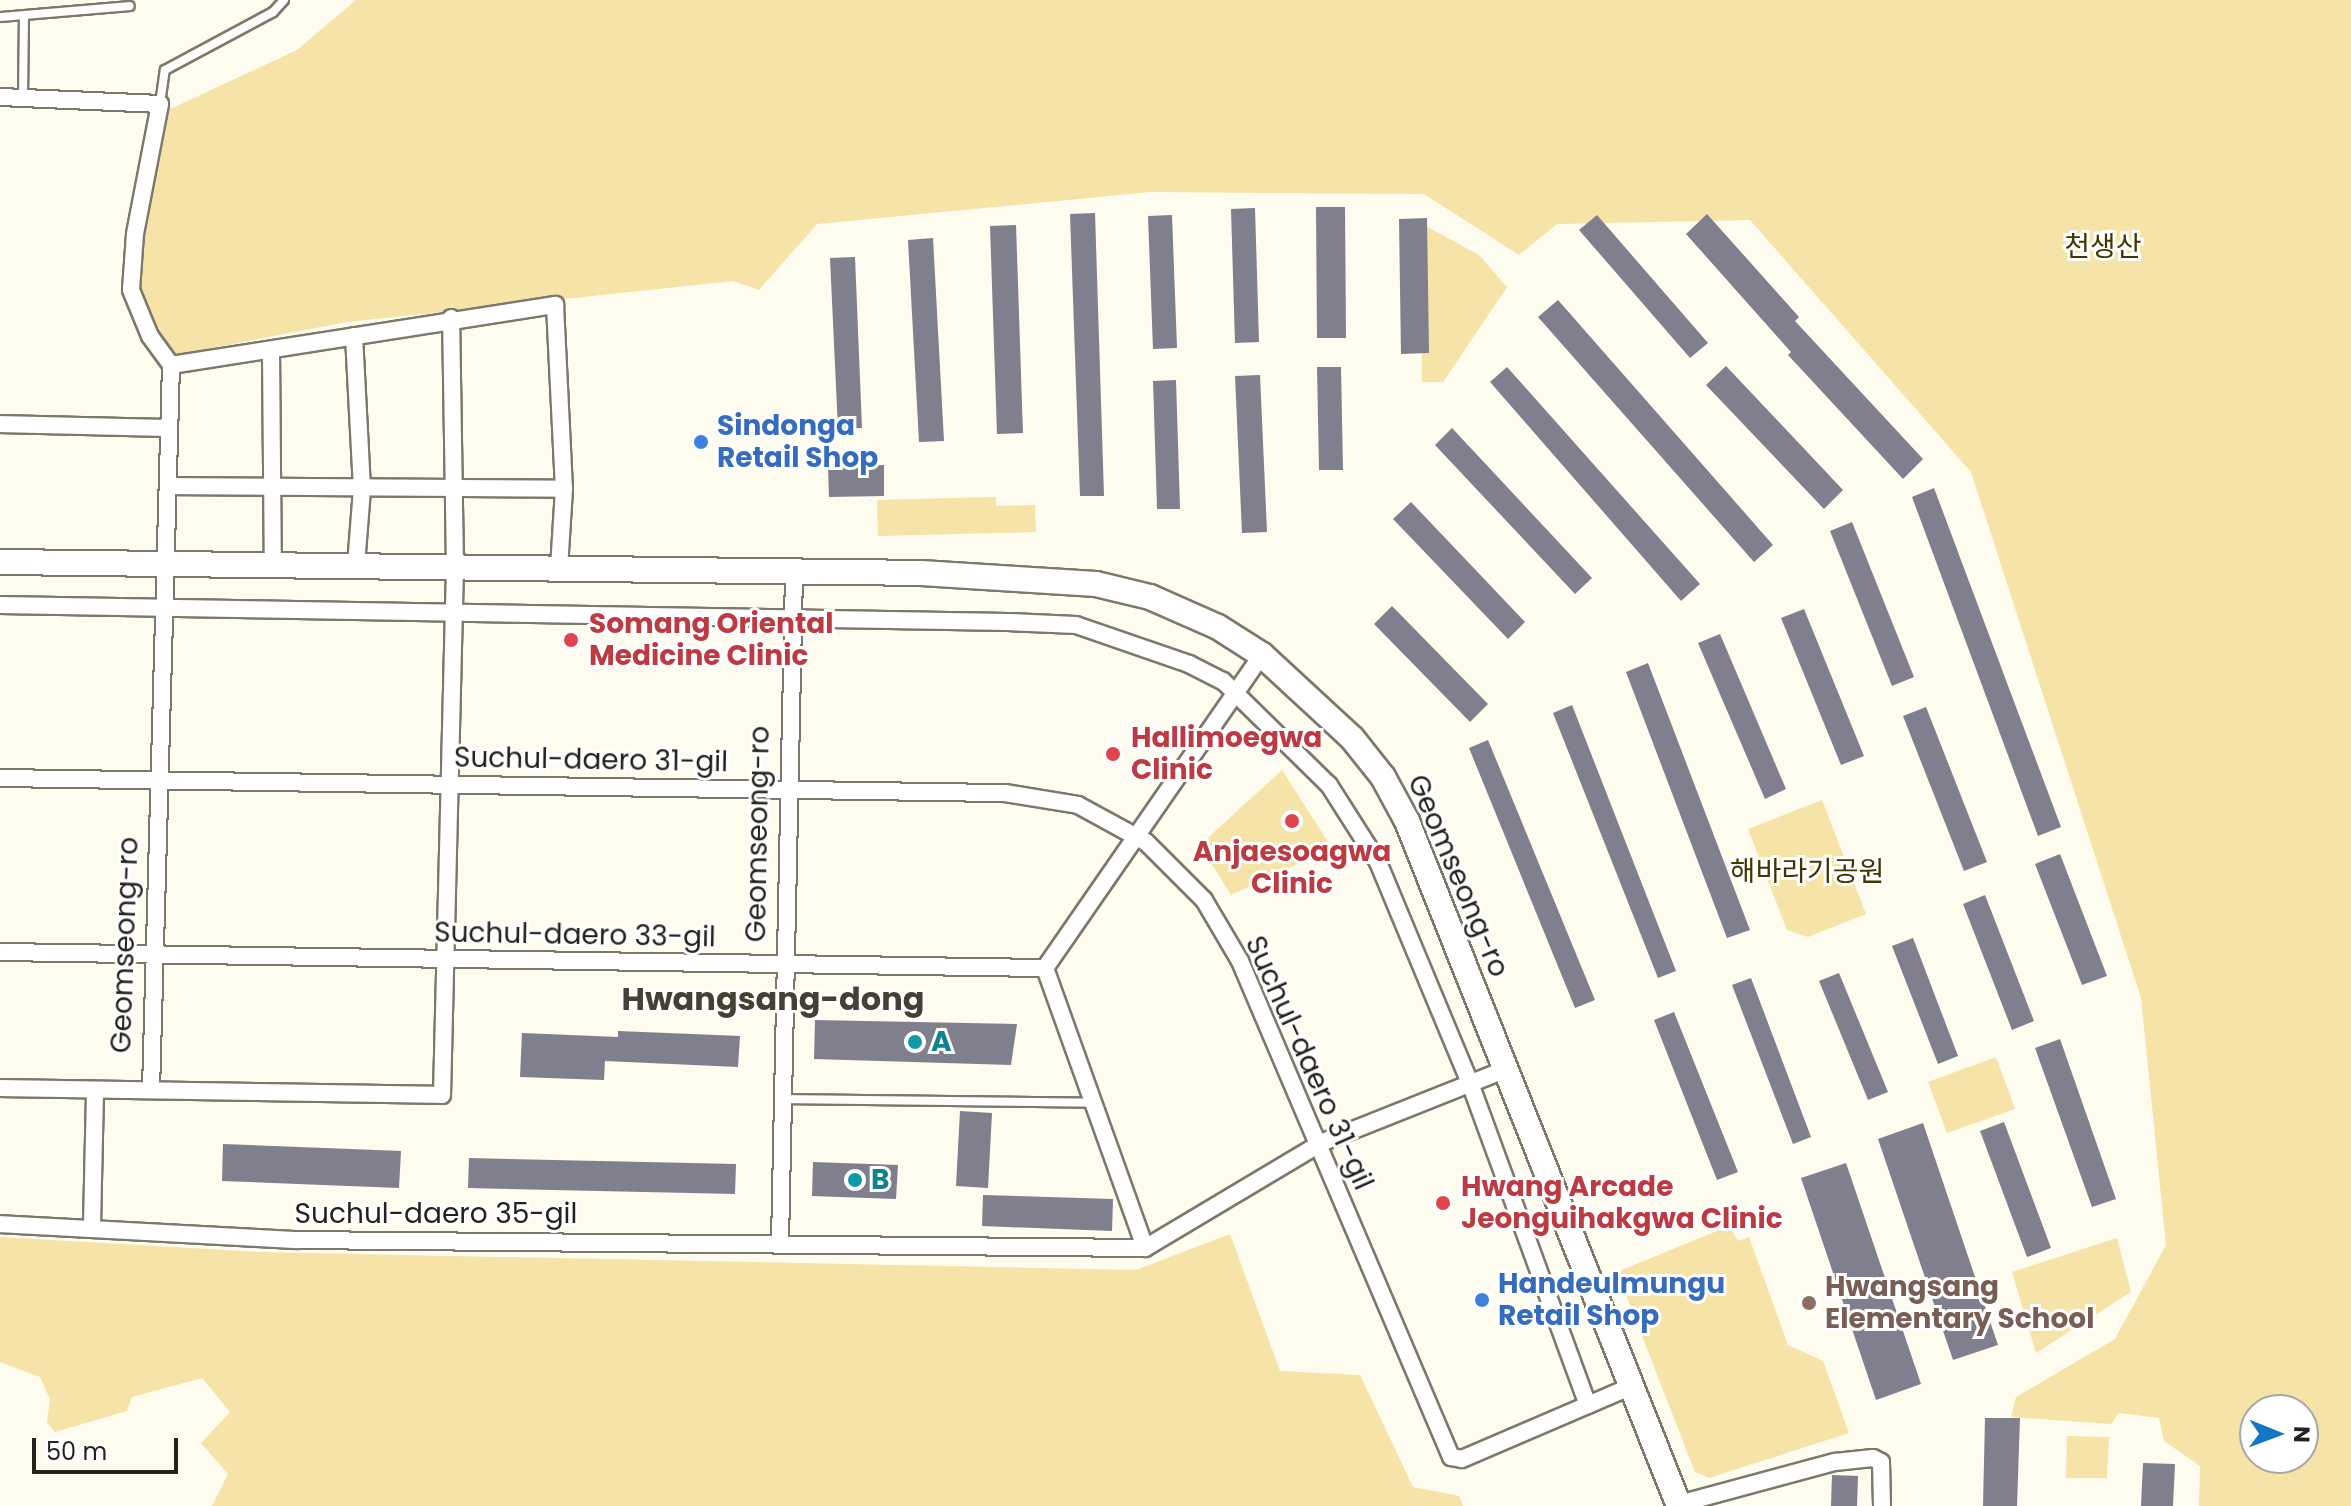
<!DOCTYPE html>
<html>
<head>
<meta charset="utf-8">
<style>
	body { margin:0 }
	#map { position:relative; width:2351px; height:1506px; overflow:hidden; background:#fefbef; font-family:Poppins,"Noto Sans KR",sans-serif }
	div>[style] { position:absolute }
	.green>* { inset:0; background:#f6e3a8 }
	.building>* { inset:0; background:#7f7f8d }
	.roads { filter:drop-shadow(2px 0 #7c786b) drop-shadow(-2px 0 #7c786b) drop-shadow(0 2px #7c786b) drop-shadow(0 -2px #7c786b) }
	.lane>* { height:8px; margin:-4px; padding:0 4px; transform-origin:4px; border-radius:4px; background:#fff }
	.street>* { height:16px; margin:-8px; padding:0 8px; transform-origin:8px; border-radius:8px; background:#fff }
	.secondary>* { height:24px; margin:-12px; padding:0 12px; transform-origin:12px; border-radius:12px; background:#fff }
	.dots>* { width:22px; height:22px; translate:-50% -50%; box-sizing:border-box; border:4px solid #fff; border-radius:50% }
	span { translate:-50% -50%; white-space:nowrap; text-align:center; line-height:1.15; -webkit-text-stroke:6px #fff; paint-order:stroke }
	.park-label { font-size:28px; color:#423502 }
	.shop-label { font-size:28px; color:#366cbe; font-weight:700 }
	.left { translate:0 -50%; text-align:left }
	.health-label { font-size:28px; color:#be3a42; font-weight:700 }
	.street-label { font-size:28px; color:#24221d }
	.culture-label { font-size:28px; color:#0d838f; font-weight:700 }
	.education-label { font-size:28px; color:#785e54; font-weight:700 }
	.quarter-label { font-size:32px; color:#444034; font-weight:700 }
	.north { position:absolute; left:2239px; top:1394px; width:80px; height:80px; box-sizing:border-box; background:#fff; border:2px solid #a7a7a5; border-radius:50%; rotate:91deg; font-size:22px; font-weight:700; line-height:32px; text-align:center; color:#24221d }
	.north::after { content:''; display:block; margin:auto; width:28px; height:36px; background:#1376c2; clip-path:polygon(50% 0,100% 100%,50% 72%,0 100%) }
	.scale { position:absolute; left:32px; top:1438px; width:146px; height:36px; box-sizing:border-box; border:4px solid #24221d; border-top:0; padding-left:10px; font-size:24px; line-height:28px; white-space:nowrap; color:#24221d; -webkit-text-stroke:6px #fff; paint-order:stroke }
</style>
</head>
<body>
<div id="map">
	<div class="green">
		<i style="clip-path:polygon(evenodd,356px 0,2351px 0,2351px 1506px,2199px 1506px,2200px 1466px,2164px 1441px,2159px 1418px,2119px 1413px,2111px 1424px,2011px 1417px,2016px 1397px,2115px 1339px,2166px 1245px,2141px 998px,1971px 472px,1750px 220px,1557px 224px,1519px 255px,1424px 194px,1150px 192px,817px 224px,759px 290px,733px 281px,347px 322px,175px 355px,152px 329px,135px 288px,132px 233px,164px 112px,297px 50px,356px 0,2255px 1410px,2303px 1410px,2303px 1458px,2255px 1458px,2255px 1410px)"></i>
		<i style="clip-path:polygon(1422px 224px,1479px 255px,1507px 287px,1443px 382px,1422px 382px)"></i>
		<i style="clip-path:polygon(996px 497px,996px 506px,1035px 505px,1036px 532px,878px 536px,877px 500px)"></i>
		<i style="clip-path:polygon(1282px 770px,1332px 848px,1231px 895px,1200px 845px)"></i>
		<i style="clip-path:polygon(1822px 800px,1866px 914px,1808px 937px,1787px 930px,1748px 829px)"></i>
		<i style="clip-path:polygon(1996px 1057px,2015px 1109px,1947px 1133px,1928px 1082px)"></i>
		<i style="clip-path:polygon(1729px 1226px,1738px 1241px,1749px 1237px,1788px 1345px,1823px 1361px,1849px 1433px,1709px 1478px,1695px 1472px,1617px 1272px)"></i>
		<i style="clip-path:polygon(1230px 1234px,1280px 1371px,1360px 1375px,1413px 1487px,1459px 1496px,1463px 1506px,212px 1506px,228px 1474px,201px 1443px,230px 1412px,202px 1378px,132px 1397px,127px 1411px,55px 1432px,47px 1423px,50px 1399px,40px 1377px,0 1362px,0 1237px,260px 1252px,1136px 1270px)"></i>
		<i style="clip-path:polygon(2117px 1238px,2131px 1292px,2036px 1353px,2012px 1272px)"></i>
		<i style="clip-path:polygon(2067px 1436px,2109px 1437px,2107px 1478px,2066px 1478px)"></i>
	</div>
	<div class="building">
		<i style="clip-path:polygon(1316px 207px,1345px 207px,1346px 338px,1317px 338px)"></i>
		<i style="clip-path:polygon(1255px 208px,1259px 342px,1235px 343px,1231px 209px)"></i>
		<i style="clip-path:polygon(1095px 213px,1104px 496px,1080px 496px,1070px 214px)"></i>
		<i style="clip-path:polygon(1707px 214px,1799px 317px,1795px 321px,1923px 459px,1903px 479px,1788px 355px,1791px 352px,1686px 234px)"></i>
		<i style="clip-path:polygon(1172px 215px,1177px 348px,1153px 349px,1148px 216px)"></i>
		<i style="clip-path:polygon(1597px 215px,1708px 343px,1690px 358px,1579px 230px)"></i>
		<i style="clip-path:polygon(1427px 218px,1429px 353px,1401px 354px,1399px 219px)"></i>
		<i style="clip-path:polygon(1016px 225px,1023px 433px,997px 434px,990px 226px)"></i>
		<i style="clip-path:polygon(933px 238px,944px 441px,919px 442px,908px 240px)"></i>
		<i style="clip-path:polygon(855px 257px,862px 428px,838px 429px,830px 258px)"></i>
		<i style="clip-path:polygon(1558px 300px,1773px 545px,1754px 562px,1538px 317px)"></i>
		<i style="clip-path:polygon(1726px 366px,1843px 490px,1824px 509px,1706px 385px)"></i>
		<i style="clip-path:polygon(1317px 367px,1341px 367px,1343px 470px,1319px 470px)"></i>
		<i style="clip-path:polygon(1507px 367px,1700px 584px,1681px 601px,1490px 382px)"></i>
		<i style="clip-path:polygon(1260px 375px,1267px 532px,1242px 533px,1235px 376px)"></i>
		<i style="clip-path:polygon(1176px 380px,1180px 509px,1157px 509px,1153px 381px)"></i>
		<i style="clip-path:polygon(1452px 428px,1592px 578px,1575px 594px,1435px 445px)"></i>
		<i style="clip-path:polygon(884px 465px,884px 496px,829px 497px,828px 466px)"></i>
		<i style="clip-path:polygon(1934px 488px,2061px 827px,2038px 836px,1912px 497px)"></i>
		<i style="clip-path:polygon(1411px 502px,1525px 622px,1508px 639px,1393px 519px)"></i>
		<i style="clip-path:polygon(1852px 522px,1914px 677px,1892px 686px,1830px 531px)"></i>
		<i style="clip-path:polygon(1392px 606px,1488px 704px,1470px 722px,1374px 624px)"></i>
		<i style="clip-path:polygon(1804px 609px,1864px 756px,1841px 765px,1781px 618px)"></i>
		<i style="clip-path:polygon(1720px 634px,1786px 789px,1765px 799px,1698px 643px)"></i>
		<i style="clip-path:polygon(1648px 663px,1750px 930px,1727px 938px,1626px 672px)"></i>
		<i style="clip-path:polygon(1572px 705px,1676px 971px,1658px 978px,1553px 713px)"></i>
		<i style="clip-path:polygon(1926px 707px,1987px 862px,1964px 871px,1903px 716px)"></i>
		<i style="clip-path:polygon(1488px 740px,1595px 1000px,1575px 1008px,1469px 748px)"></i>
		<i style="clip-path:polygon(2060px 854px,2107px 976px,2082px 985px,2035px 864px)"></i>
		<i style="clip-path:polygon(1985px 895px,2034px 1021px,2012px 1030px,1963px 904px)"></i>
		<i style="clip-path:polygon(1913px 938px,1958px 1056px,1938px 1064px,1892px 946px)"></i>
		<i style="clip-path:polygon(1839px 973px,1888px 1092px,1868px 1100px,1819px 981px)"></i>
		<i style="clip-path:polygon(1751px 978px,1811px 1137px,1793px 1144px,1732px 985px)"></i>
		<i style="clip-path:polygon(1674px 1012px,1738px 1172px,1717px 1180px,1654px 1020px)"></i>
		<i style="clip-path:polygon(815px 1020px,1017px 1024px,1011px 1065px,814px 1059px)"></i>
		<i style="clip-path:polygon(618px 1031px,740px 1036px,738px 1067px,605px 1061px,604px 1080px,520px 1077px,522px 1033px,618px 1037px)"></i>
		<i style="clip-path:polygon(2060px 1039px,2116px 1199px,2092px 1207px,2035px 1048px)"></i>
		<i style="clip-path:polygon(960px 1111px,992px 1113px,988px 1188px,956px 1186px)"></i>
		<i style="clip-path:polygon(2004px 1122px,2051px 1248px,2027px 1257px,1980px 1131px)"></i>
		<i style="clip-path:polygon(1923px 1123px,1998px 1345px,1953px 1360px,1878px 1139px)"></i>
		<i style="clip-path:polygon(223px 1144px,401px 1151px,399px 1188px,222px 1181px)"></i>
		<i style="clip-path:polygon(469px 1158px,736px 1164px,735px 1194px,468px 1188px)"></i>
		<i style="clip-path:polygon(813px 1162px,898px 1165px,896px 1199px,812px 1196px)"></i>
		<i style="clip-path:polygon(1846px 1163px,1921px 1384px,1876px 1400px,1801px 1178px)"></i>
		<i style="clip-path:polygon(983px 1195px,1113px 1199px,1112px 1231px,982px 1226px)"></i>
		<i style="clip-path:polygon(1985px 1418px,2020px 1418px,2017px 1506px,1983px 1506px)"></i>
		<i style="clip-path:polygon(2143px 1463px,2175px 1464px,2173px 1506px,2141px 1506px)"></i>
		<i style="clip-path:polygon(1832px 1475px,1858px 1476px,1857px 1506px,1831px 1506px)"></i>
	</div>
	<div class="roads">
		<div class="lane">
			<i style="left:0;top:17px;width:130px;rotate:-4.8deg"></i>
			<i style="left:23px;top:97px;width:81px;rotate:-89.3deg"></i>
			<i style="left:160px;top:104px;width:34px;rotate:-82deg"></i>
			<i style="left:165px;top:70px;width:123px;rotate:-28.2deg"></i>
			<i style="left:273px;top:12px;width:16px;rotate:-47deg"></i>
			<i style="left:783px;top:1099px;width:311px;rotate:0.7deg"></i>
		</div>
		<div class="street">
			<i style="left:0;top:97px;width:160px;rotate:2.5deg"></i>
			<i style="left:160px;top:104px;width:132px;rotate:100.9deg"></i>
			<i style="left:135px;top:234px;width:56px;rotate:94.1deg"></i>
			<i style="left:131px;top:290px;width:50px;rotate:67.6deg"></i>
			<i style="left:150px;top:336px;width:36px;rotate:54deg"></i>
			<i style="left:171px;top:365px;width:723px;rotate:91.58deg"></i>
			<i style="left:354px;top:336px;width:153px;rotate:87deg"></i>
			<i style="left:362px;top:489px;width:77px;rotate:94.5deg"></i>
			<i style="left:271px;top:352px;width:213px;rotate:89.5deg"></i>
			<i style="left:171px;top:365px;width:389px;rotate:-8.9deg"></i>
			<i style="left:555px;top:305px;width:184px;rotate:87.2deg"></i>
			<i style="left:564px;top:489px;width:79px;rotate:93.6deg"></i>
			<i style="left:0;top:424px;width:169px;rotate:1.4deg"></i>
			<i style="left:168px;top:486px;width:396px;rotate:0.4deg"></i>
			<i style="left:0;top:605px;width:1008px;rotate:0.97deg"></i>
			<i style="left:1008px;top:622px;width:68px;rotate:2.5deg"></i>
			<i style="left:1076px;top:625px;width:120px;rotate:19deg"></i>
			<i style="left:1189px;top:664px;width:38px;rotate:27deg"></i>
			<i style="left:1223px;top:681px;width:148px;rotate:44.5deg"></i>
			<i style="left:1329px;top:785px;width:91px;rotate:57.5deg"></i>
			<i style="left:1378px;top:862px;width:239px;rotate:67.4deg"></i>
			<i style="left:1470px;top:1083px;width:343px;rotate:69.9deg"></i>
			<i style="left:0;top:778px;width:1005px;rotate:0.86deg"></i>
			<i style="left:1005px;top:793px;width:74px;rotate:9.3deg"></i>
			<i style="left:1078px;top:805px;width:77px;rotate:28.6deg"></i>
			<i style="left:1146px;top:842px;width:82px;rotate:45deg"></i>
			<i style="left:1204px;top:900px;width:71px;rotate:59.5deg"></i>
			<i style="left:1240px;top:961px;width:539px;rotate:66.95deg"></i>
			<i style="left:1451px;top:1457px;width:11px;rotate:10deg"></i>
			<i style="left:1462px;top:1459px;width:185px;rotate:-23.2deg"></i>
			<i style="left:0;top:952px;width:1045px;rotate:0.88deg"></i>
			<i style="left:1045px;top:968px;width:381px;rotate:-55.3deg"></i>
			<i style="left:1045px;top:968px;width:297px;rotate:70.3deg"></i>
			<i style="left:0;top:1088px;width:442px;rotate:0.9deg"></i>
			<i style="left:442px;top:1095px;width:528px;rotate:-88.59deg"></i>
			<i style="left:455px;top:567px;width:249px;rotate:-90.9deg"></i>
			<i style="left:0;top:1224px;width:296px;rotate:3.1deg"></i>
			<i style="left:296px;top:1240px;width:849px;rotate:0.54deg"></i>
			<i style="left:92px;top:1225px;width:135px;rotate:-88.7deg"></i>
			<i style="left:780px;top:1242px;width:671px;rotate:-88.8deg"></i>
			<i style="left:1145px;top:1248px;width:207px;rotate:-30.8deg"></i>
			<i style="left:1323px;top:1142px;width:197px;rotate:-21.7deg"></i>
			<i style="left:1679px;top:1504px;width:162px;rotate:-15.1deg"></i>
			<i style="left:1835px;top:1462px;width:38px;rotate:-6deg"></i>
			<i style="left:1873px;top:1458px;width:9px;rotate:27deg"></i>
			<i style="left:1881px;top:1462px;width:44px;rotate:88.7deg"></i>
		</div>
		<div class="secondary">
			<i style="left:0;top:562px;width:921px;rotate:0.68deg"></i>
			<i style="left:921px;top:573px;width:175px;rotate:3.6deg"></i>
			<i style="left:1096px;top:584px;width:56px;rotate:13.5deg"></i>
			<i style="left:1150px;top:597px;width:74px;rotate:23.8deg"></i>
			<i style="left:1218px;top:627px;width:52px;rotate:32.5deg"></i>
			<i style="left:1262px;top:655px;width:122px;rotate:42.7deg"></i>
			<i style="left:1352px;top:738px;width:50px;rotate:51.5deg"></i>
			<i style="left:1383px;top:777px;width:50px;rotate:61.4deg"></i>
			<i style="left:1407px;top:821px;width:737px;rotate:68.34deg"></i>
		</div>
	</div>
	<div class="dots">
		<i style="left:701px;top:442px;background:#3f7fe0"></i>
		<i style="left:571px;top:640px;background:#e0444e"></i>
		<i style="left:1113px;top:754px;background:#e0444e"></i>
		<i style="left:1292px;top:821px;background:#e0444e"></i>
		<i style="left:915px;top:1042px;background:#0f9aa8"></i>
		<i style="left:855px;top:1180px;background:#0f9aa8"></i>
		<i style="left:1443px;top:1203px;background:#e0444e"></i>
		<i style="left:1482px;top:1300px;background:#3f7fe0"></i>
		<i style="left:1809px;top:1303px;background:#8d6e63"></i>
	</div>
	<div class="park-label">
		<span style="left:2103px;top:247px">천생산</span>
		<span style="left:1807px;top:872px">해바라기공원</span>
	</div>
	<div class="shop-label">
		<span class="left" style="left:717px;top:442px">Sindonga<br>Retail Shop</span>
		<span class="left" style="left:1498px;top:1300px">Handeulmungu<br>Retail Shop</span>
	</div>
	<div class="health-label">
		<span class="left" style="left:589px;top:640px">Somang Oriental<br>Medicine Clinic</span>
		<span class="left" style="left:1131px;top:754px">Hallimoegwa<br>Clinic</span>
		<span style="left:1292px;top:868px">Anjaesoagwa<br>Clinic</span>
		<span class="left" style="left:1461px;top:1203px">Hwang Arcade<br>Jeonguihakgwa Clinic</span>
	</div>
	<div class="street-label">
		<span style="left:591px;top:760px;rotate:1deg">Suchul-daero 31-gil</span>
		<span style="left:758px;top:834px;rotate:-89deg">Geomseong-ro</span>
		<span style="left:1458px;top:876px;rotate:67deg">Geomseong-ro</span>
		<span style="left:575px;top:935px;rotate:1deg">Suchul-daero 33-gil</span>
		<span style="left:125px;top:945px;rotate:-88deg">Geomseong-ro</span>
		<span style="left:1309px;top:1063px;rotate:66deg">Suchul-daero 31-gil</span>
		<span style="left:436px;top:1214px">Suchul-daero 35-gil</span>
	</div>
	<div class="culture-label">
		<span class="left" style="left:931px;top:1042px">A</span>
		<span class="left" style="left:871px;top:1180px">B</span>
	</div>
	<div class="education-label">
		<span class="left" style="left:1825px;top:1303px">Hwangsang<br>Elementary School</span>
	</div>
	<div class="quarter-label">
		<span style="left:773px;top:999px">Hwangsang-dong</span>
	</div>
	<div class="north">N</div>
	<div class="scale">50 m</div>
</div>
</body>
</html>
